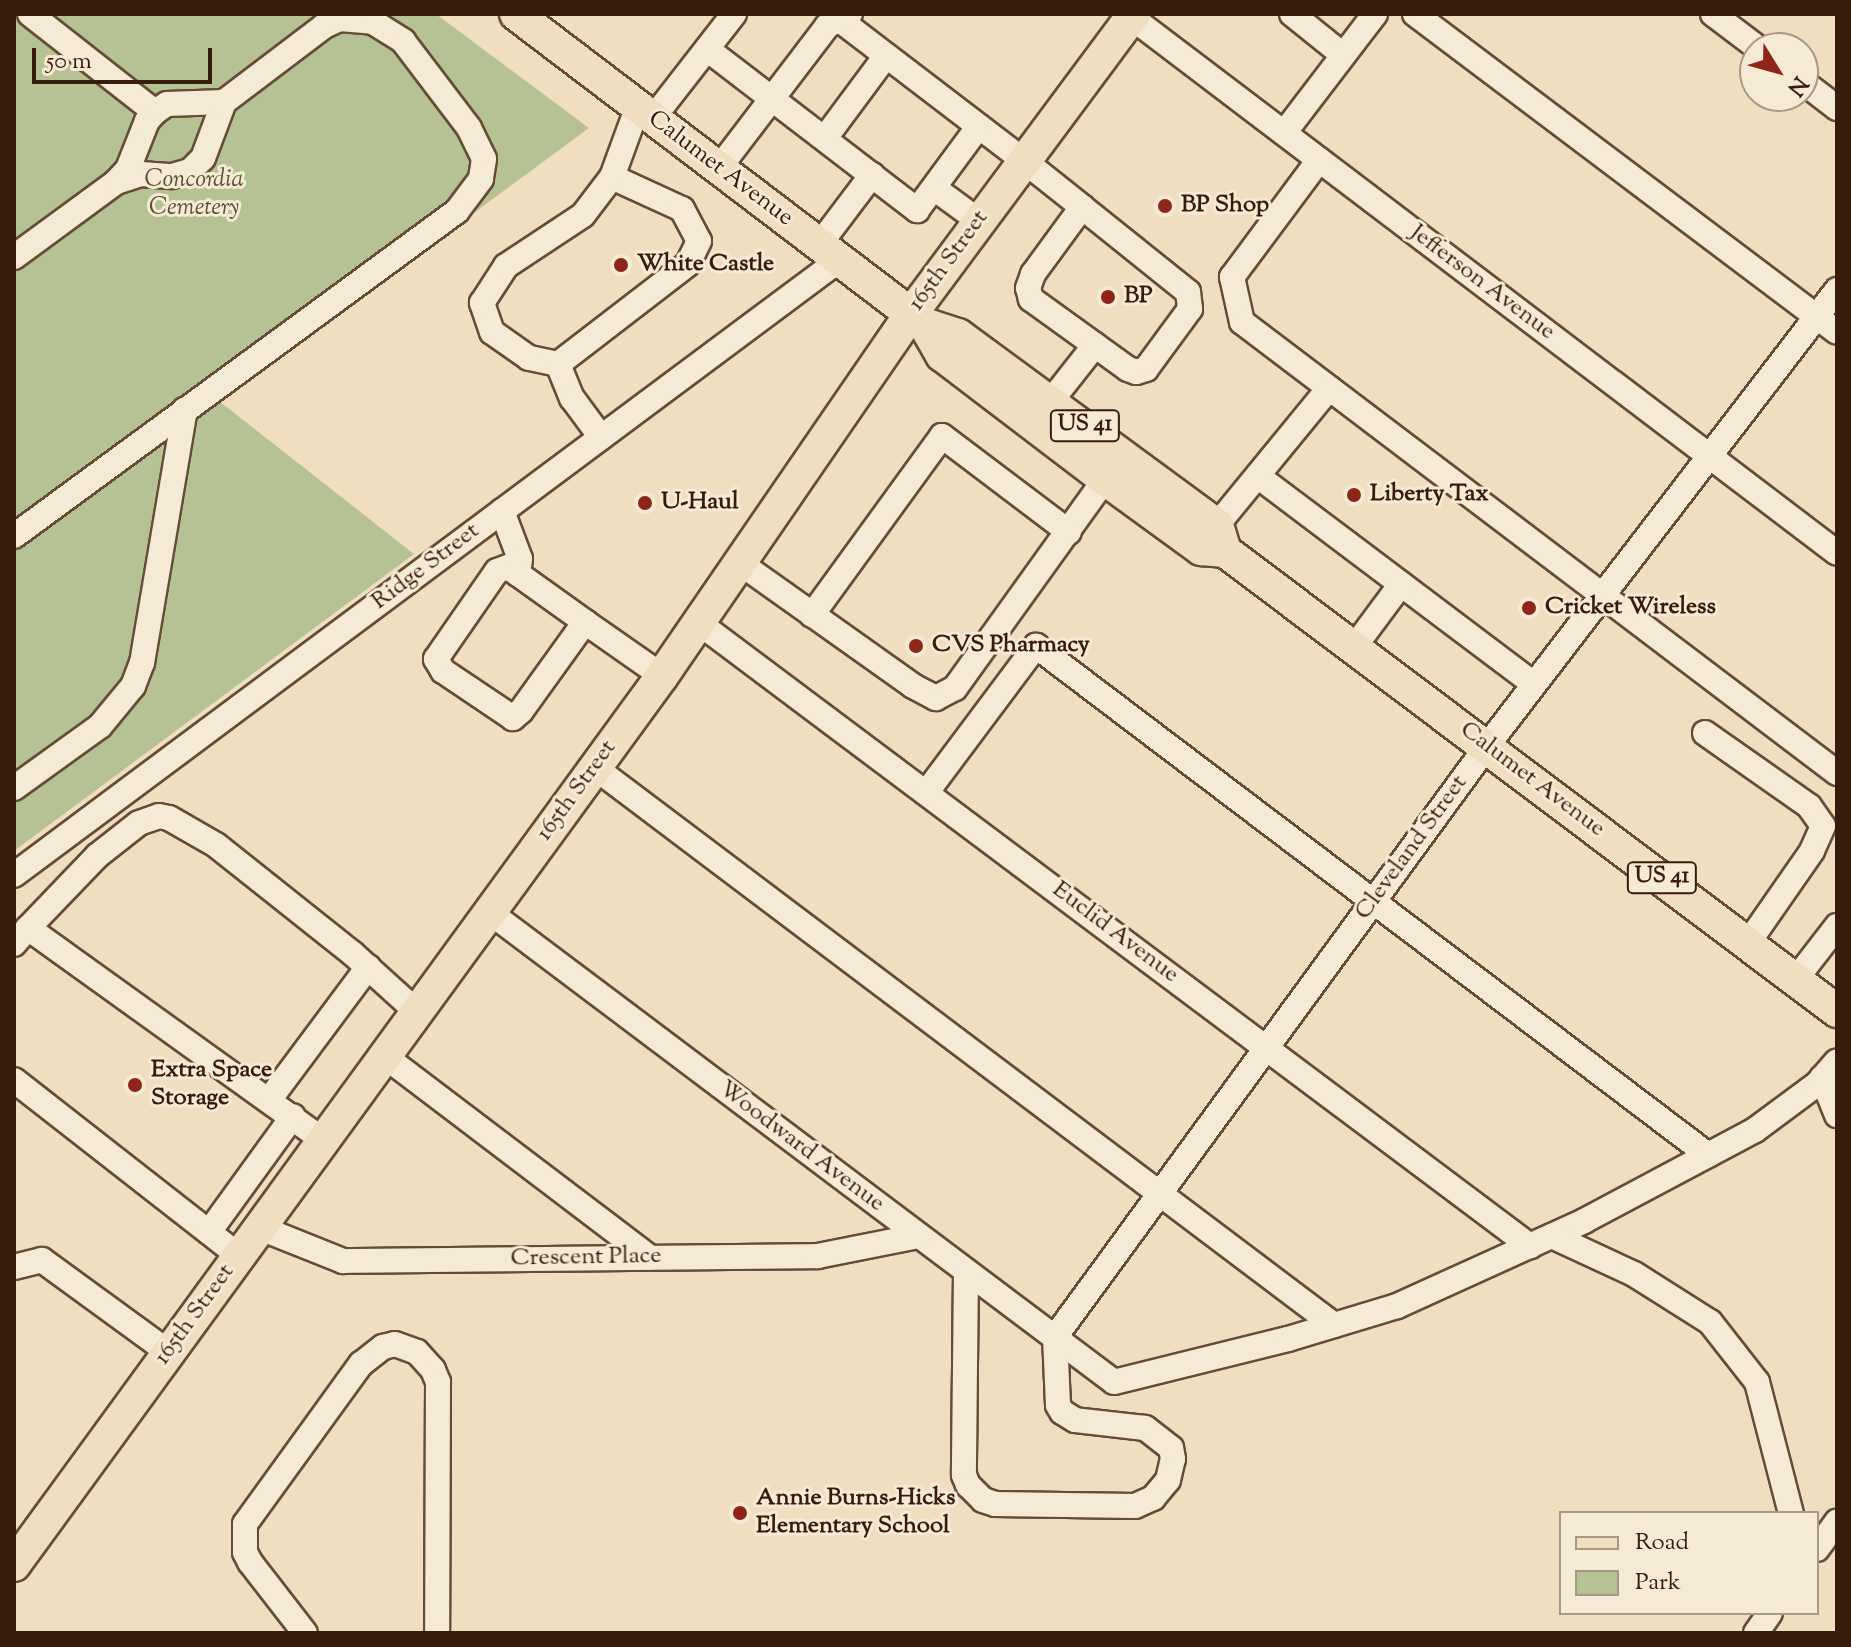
<!DOCTYPE html>
<html>
<head>
<meta charset="utf-8">
<style>
	body { margin:0 }
	#map { position:relative; width:1851px; height:1647px; overflow:hidden; background:#efdebf; font-family:"Sorts Mill Goudy",serif }
	div>[style] { position:absolute }
	.green>* { inset:0; background:#b7c294 }
	.roads { filter:drop-shadow(2px 0 #664c38) drop-shadow(-2px 0 #664c38) drop-shadow(0 2px #664c38) drop-shadow(0 -2px #664c38) }
	.minor>* { height:24px; margin:-12px; padding:0 12px; transform-origin:12px; border-radius:12px; background:#f5ead5 }
	.major>* { height:32px; margin:-16px; padding:0 16px; transform-origin:16px; border-radius:16px; background:#efdebf }
	.dots>* { width:22px; height:22px; translate:-50% -50%; box-sizing:border-box; border:4px solid #f5ead5; border-radius:50% }
	span { translate:-50% -50%; white-space:nowrap; text-align:center; line-height:1.15; -webkit-text-stroke:6px #f5ead5; paint-order:stroke }
	.shield-label span { padding:2px 6px; background:#f5ead5; border:2px solid; border-radius:6px; -webkit-text-stroke-width:0 }
	.shield-label { font-size:22px; color:#381c0b; font-weight:700 }
	.street-label { font-size:24px; color:#381c0b }
	.park-label { font-size:24px; color:#5e4e34; font-style:italic }
	.poi-label { font-size:24px; color:#381c0b; font-weight:700 }
	.left { translate:0 -50%; text-align:left }
	.frame { position:absolute; inset:0; border:16px solid #381c0b; pointer-events:none }
	.legend { position:absolute; left:1559px; top:1511px; width:260px; height:104px; box-sizing:border-box; background:#f5ead5; border:2px solid #a99884; margin:0; padding:10px 14px; list-style:none; font-size:24px; color:#381c0b }
	.legend li { display:flex; align-items:center; gap:16px; height:40px }
	.legend b { width:40px; border:2px solid #a99884 }
	.north { position:absolute; left:1739px; top:32px; width:80px; height:80px; box-sizing:border-box; background:#f5ead5; border:2px solid #a99884; border-radius:50%; rotate:127deg; font-size:22px; font-weight:700; line-height:32px; text-align:center; color:#381c0b }
	.north::after { content:''; display:block; margin:auto; width:28px; height:36px; background:#8f2418; clip-path:polygon(50% 0,100% 100%,50% 72%,0 100%) }
	.scale { position:absolute; left:32px; top:48px; width:180px; height:36px; box-sizing:border-box; border:4px solid #381c0b; border-top:0; padding-left:10px; font-size:24px; line-height:28px; white-space:nowrap; color:#381c0b; -webkit-text-stroke:6px #f5ead5; paint-order:stroke }
</style>
</head>
<body>
<div id="map">
	<div class="green">
		<i style="clip-path:polygon(14px 14px,436px 14px,589px 128px,219px 401px,414px 554px,14px 851px)"></i>
	</div>
	<div class="roads">
		<div class="minor">
			<i style="left:30px;top:14px;width:159px;rotate:38.1deg"></i>
			<i style="left:832px;top:14px;width:240px;rotate:37.4deg"></i>
			<i style="left:1023px;top:160px;width:75px;rotate:38.5deg"></i>
			<i style="left:1082px;top:207px;width:136px;rotate:38.7deg"></i>
			<i style="left:1188px;top:292px;width:17px;rotate:83deg"></i>
			<i style="left:1190px;top:309px;width:74px;rotate:126.3deg"></i>
			<i style="left:1146px;top:369px;width:10px;rotate:163deg"></i>
			<i style="left:1136px;top:372px;width:9px;rotate:-159deg"></i>
			<i style="left:1128px;top:369px;width:120px;rotate:-144.2deg"></i>
			<i style="left:1031px;top:299px;width:11px;rotate:-105deg"></i>
			<i style="left:1028px;top:288px;width:15px;rotate:-70deg"></i>
			<i style="left:1033px;top:274px;width:83px;rotate:-53.8deg"></i>
			<i style="left:1127px;top:14px;width:891px;rotate:37.2deg"></i>
			<i style="left:1292px;top:14px;width:65px;rotate:38.8deg"></i>
			<i style="left:1415px;top:14px;width:528px;rotate:37deg"></i>
			<i style="left:1713px;top:14px;width:56px;rotate:37.1deg"></i>
			<i style="left:707px;top:49px;width:265px;rotate:37.5deg"></i>
			<i style="left:917px;top:210px;width:104px;rotate:-53.6deg"></i>
			<i style="left:1803px;top:82px;width:43px;rotate:37.4deg"></i>
			<i style="left:653px;top:118px;width:132px;rotate:-52.1deg"></i>
			<i style="left:1284px;top:133px;width:150px;rotate:-52.6deg"></i>
			<i style="left:825px;top:138px;width:102px;rotate:-53.4deg"></i>
			<i style="left:1319px;top:160px;width:146px;rotate:126.6deg"></i>
			<i style="left:1232px;top:277px;width:46px;rotate:77.5deg"></i>
			<i style="left:1242px;top:322px;width:747px;rotate:37.16deg"></i>
			<i style="left:719px;top:168px;width:178px;rotate:-52.7deg"></i>
			<i style="left:827px;top:26px;width:26px;rotate:-28deg"></i>
			<i style="left:612px;top:177px;width:77px;rotate:24.6deg"></i>
			<i style="left:682px;top:209px;width:36px;rotate:62deg"></i>
			<i style="left:699px;top:241px;width:25px;rotate:116deg"></i>
			<i style="left:688px;top:264px;width:164px;rotate:142.4deg"></i>
			<i style="left:558px;top:364px;width:30px;rotate:-168deg"></i>
			<i style="left:529px;top:358px;width:45px;rotate:-144.9deg"></i>
			<i style="left:492px;top:332px;width:31px;rotate:-109deg"></i>
			<i style="left:482px;top:303px;width:44px;rotate:-57deg"></i>
			<i style="left:506px;top:266px;width:92px;rotate:-33.5deg"></i>
			<i style="left:583px;top:215px;width:48px;rotate:-52.7deg"></i>
			<i style="left:612px;top:177px;width:76px;rotate:-69.9deg"></i>
			<i style="left:116px;top:182px;width:26px;rotate:-18deg"></i>
			<i style="left:141px;top:174px;width:31px;rotate:4deg"></i>
			<i style="left:172px;top:176px;width:19px;rotate:-16deg"></i>
			<i style="left:190px;top:171px;width:18px;rotate:-45deg"></i>
			<i style="left:203px;top:158px;width:60px;rotate:-69.4deg"></i>
			<i style="left:934px;top:188px;width:56px;rotate:36.3deg"></i>
			<i style="left:819px;top:245px;width:88px;rotate:-52.9deg"></i>
			<i style="left:14px;top:257px;width:127px;rotate:-36.3deg"></i>
			<i style="left:116px;top:182px;width:18px;rotate:-47deg"></i>
			<i style="left:128px;top:169px;width:52px;rotate:-68.4deg"></i>
			<i style="left:147px;top:121px;width:12px;rotate:-48deg"></i>
			<i style="left:155px;top:112px;width:14px;rotate:-34deg"></i>
			<i style="left:167px;top:104px;width:57px;rotate:-2deg"></i>
			<i style="left:224px;top:102px;width:126px;rotate:-37.2deg"></i>
			<i style="left:324px;top:26px;width:17px;rotate:-24deg"></i>
			<i style="left:340px;top:19px;width:33px;rotate:5deg"></i>
			<i style="left:373px;top:22px;width:36px;rotate:32deg"></i>
			<i style="left:403px;top:41px;width:109px;rotate:52.8deg"></i>
			<i style="left:469px;top:128px;width:34px;rotate:64deg"></i>
			<i style="left:484px;top:159px;width:20px;rotate:99deg"></i>
			<i style="left:481px;top:179px;width:40px;rotate:127deg"></i>
			<i style="left:457px;top:211px;width:549px;rotate:143.73deg"></i>
			<i style="left:558px;top:364px;width:37px;rotate:68deg"></i>
			<i style="left:572px;top:398px;width:49px;rotate:53.4deg"></i>
			<i style="left:1051px;top:401px;width:71px;rotate:-51.8deg"></i>
			<i style="left:1259px;top:477px;width:344px;rotate:37deg"></i>
			<i style="left:502px;top:511px;width:51px;rotate:69.4deg"></i>
			<i style="left:520px;top:559px;width:15px;rotate:98deg"></i>
			<i style="left:1217px;top:525px;width:177px;rotate:-50.7deg"></i>
			<i style="left:740px;top:563px;width:212px;rotate:35.4deg"></i>
			<i style="left:913px;top:686px;width:26px;rotate:28deg"></i>
			<i style="left:936px;top:698px;width:21px;rotate:-28deg"></i>
			<i style="left:955px;top:688px;width:257px;rotate:-54.3deg"></i>
			<i style="left:812px;top:615px;width:221px;rotate:-54deg"></i>
			<i style="left:942px;top:436px;width:159px;rotate:37.1deg"></i>
			<i style="left:585px;top:622px;width:110px;rotate:125.7deg"></i>
			<i style="left:521px;top:711px;width:11px;rotate:139deg"></i>
			<i style="left:513px;top:718px;width:84px;rotate:-146.1deg"></i>
			<i style="left:443px;top:671px;width:14px;rotate:-120deg"></i>
			<i style="left:436px;top:659px;width:107px;rotate:-55.3deg"></i>
			<i style="left:497px;top:571px;width:12px;rotate:-20deg"></i>
			<i style="left:508px;top:567px;width:12px;rotate:35deg"></i>
			<i style="left:518px;top:574px;width:82px;rotate:35.6deg"></i>
			<i style="left:585px;top:622px;width:94px;rotate:35deg"></i>
			<i style="left:699px;top:623px;width:1039px;rotate:36.86deg"></i>
			<i style="left:1355px;top:646px;width:77px;rotate:-53.4deg"></i>
			<i style="left:1705px;top:733px;width:127px;rotate:35.1deg"></i>
			<i style="left:1809px;top:806px;width:24px;rotate:55deg"></i>
			<i style="left:1823px;top:826px;width:27px;rotate:114deg"></i>
			<i style="left:1812px;top:851px;width:112px;rotate:124.8deg"></i>
			<i style="left:594px;top:767px;width:927px;rotate:37.02deg"></i>
			<i style="left:14px;top:788px;width:106px;rotate:-35.8deg"></i>
			<i style="left:100px;top:726px;width:52px;rotate:-50.5deg"></i>
			<i style="left:133px;top:686px;width:25px;rotate:-69deg"></i>
			<i style="left:142px;top:663px;width:257px;rotate:-80.4deg"></i>
			<i style="left:926px;top:793px;width:184px;rotate:-53.2deg"></i>
			<i style="left:1036px;top:646px;width:843px;rotate:37.14deg"></i>
			<i style="left:14px;top:875px;width:1029px;rotate:-36.7deg"></i>
			<i style="left:488px;top:911px;width:783px;rotate:36.96deg"></i>
			<i style="left:1114px;top:1382px;width:179px;rotate:-13.9deg"></i>
			<i style="left:1288px;top:1339px;width:114px;rotate:-16.8deg"></i>
			<i style="left:1397px;top:1306px;width:205px;rotate:-24.4deg"></i>
			<i style="left:1584px;top:1221px;width:194px;rotate:-28deg"></i>
			<i style="left:1755px;top:1130px;width:77px;rotate:-36.6deg"></i>
			<i style="left:1817px;top:1084px;width:30px;rotate:-49deg"></i>
			<i style="left:28px;top:928px;width:100px;rotate:-46.2deg"></i>
			<i style="left:97px;top:856px;width:53px;rotate:-38.2deg"></i>
			<i style="left:139px;top:823px;width:21px;rotate:-19deg"></i>
			<i style="left:159px;top:816px;width:10px;rotate:11deg"></i>
			<i style="left:169px;top:818px;width:54px;rotate:29.9deg"></i>
			<i style="left:216px;top:845px;width:175px;rotate:38.5deg"></i>
			<i style="left:353px;top:954px;width:85px;rotate:42.1deg"></i>
			<i style="left:14px;top:944px;width:21px;rotate:-49deg"></i>
			<i style="left:28px;top:928px;width:362px;rotate:35.7deg"></i>
			<i style="left:1796px;top:979px;width:67px;rotate:-52.3deg"></i>
			<i style="left:383px;top:1055px;width:335px;rotate:37.2deg"></i>
			<i style="left:1822px;top:1078px;width:40px;rotate:68deg"></i>
			<i style="left:14px;top:1080px;width:284px;rotate:38deg"></i>
			<i style="left:269px;top:1100px;width:166px;rotate:-53.3deg"></i>
			<i style="left:258px;top:1227px;width:92px;rotate:21.8deg"></i>
			<i style="left:343px;top:1261px;width:475px;rotate:-0.6deg"></i>
			<i style="left:818px;top:1256px;width:102px;rotate:-11.3deg"></i>
			<i style="left:209px;top:1232px;width:143px;rotate:-54.1deg"></i>
			<i style="left:1552px;top:1236px;width:90px;rotate:24.9deg"></i>
			<i style="left:1634px;top:1274px;width:90px;rotate:32.3deg"></i>
			<i style="left:1710px;top:1322px;width:76px;rotate:51.9deg"></i>
			<i style="left:1757px;top:1382px;width:135px;rotate:75.5deg"></i>
			<i style="left:14px;top:1267px;width:29px;rotate:-14deg"></i>
			<i style="left:42px;top:1260px;width:156px;rotate:36.1deg"></i>
			<i style="left:966px;top:1271px;width:204px;rotate:90.6deg"></i>
			<i style="left:964px;top:1475px;width:11px;rotate:68deg"></i>
			<i style="left:968px;top:1485px;width:21px;rotate:45deg"></i>
			<i style="left:983px;top:1500px;width:13px;rotate:18deg"></i>
			<i style="left:995px;top:1504px;width:140px;rotate:0.8deg"></i>
			<i style="left:1135px;top:1506px;width:20px;rotate:-24deg"></i>
			<i style="left:1153px;top:1498px;width:23px;rotate:-50deg"></i>
			<i style="left:1168px;top:1480px;width:22px;rotate:-77deg"></i>
			<i style="left:1173px;top:1459px;width:11px;rotate:-100deg"></i>
			<i style="left:1171px;top:1448px;width:33px;rotate:-142deg"></i>
			<i style="left:1145px;top:1428px;width:70px;rotate:-173.5deg"></i>
			<i style="left:1075px;top:1420px;width:15px;rotate:-148deg"></i>
			<i style="left:1062px;top:1412px;width:8px;rotate:-120deg"></i>
			<i style="left:1058px;top:1405px;width:68px;rotate:-92.5deg"></i>
			<i style="left:1055px;top:1337px;width:732px;rotate:-53.83deg"></i>
			<i style="left:1487px;top:746px;width:575px;rotate:-52.49deg"></i>
			<i style="left:1817px;top:1549px;width:34px;rotate:-54deg"></i>
			<i style="left:305px;top:1633px;width:90px;rotate:-127.8deg"></i>
			<i style="left:250px;top:1562px;width:11px;rotate:-117deg"></i>
			<i style="left:245px;top:1552px;width:28px;rotate:-90deg"></i>
			<i style="left:245px;top:1524px;width:198px;rotate:-54.1deg"></i>
			<i style="left:361px;top:1364px;width:28px;rotate:-38deg"></i>
			<i style="left:383px;top:1347px;width:12px;rotate:-14deg"></i>
			<i style="left:395px;top:1344px;width:23px;rotate:20deg"></i>
			<i style="left:417px;top:1352px;width:24px;rotate:48deg"></i>
			<i style="left:433px;top:1370px;width:13px;rotate:67deg"></i>
			<i style="left:438px;top:1382px;width:251px;rotate:90.2deg"></i>
			<i style="left:1756px;top:1633px;width:24px;rotate:-55deg"></i>
		</div>
		<div class="major">
			<i style="left:516px;top:14px;width:512px;rotate:37.23deg"></i>
			<i style="left:924px;top:324px;width:36px;rotate:18deg"></i>
			<i style="left:958px;top:335px;width:321px;rotate:36.3deg"></i>
			<i style="left:1217px;top:525px;width:27px;rotate:73deg"></i>
			<i style="left:924px;top:324px;width:36px;rotate:60deg"></i>
			<i style="left:942px;top:355px;width:205px;rotate:37.3deg"></i>
			<i style="left:1105px;top:479px;width:119px;rotate:36.1deg"></i>
			<i style="left:1201px;top:549px;width:24px;rotate:5deg"></i>
			<i style="left:1225px;top:551px;width:766px;rotate:36.93deg"></i>
			<i style="left:14px;top:1565px;width:1100px;rotate:-53.91deg"></i>
			<i style="left:662px;top:676px;width:439px;rotate:-55.5deg"></i>
			<i style="left:911px;top:314px;width:374px;rotate:-53.4deg"></i>
		</div>
	</div>
	<div class="dots">
		<i style="left:1165px;top:206px;background:#8f2418"></i>
		<i style="left:621px;top:265px;background:#8f2418"></i>
		<i style="left:1108px;top:297px;background:#8f2418"></i>
		<i style="left:1354px;top:495px;background:#8f2418"></i>
		<i style="left:645px;top:503px;background:#8f2418"></i>
		<i style="left:1529px;top:608px;background:#8f2418"></i>
		<i style="left:916px;top:646px;background:#8f2418"></i>
		<i style="left:135px;top:1085px;background:#8f2418"></i>
		<i style="left:740px;top:1513px;background:#8f2418"></i>
	</div>
	<div class="shield-label">
		<span style="left:1085px;top:426px">US 41</span>
		<span style="left:1662px;top:878px">US 41</span>
	</div>
	<div class="street-label">
		<span style="left:720px;top:169px;rotate:37deg">Calumet Avenue</span>
		<span style="left:949px;top:261px;rotate:-54deg">165th Street</span>
		<span style="left:1482px;top:283px;rotate:37deg">Jefferson Avenue</span>
		<span style="left:426px;top:567px;rotate:-37deg">Ridge Street</span>
		<span style="left:1532px;top:780px;rotate:37deg">Calumet Avenue</span>
		<span style="left:577px;top:791px;rotate:-54deg">165th Street</span>
		<span style="left:1412px;top:848px;rotate:-54deg">Cleveland Street</span>
		<span style="left:1115px;top:933px;rotate:37deg">Euclid Avenue</span>
		<span style="left:801px;top:1147px;rotate:37deg">Woodward Avenue</span>
		<span style="left:586px;top:1258px;rotate:-1deg">Crescent Place</span>
		<span style="left:195px;top:1315px;rotate:-54deg">165th Street</span>
	</div>
	<div class="park-label">
		<span style="left:194px;top:195px">Concordia<br>Cemetery</span>
	</div>
	<div class="poi-label">
		<span class="left" style="left:1181px;top:206px">BP Shop</span>
		<span class="left" style="left:637px;top:265px">White Castle</span>
		<span class="left" style="left:1124px;top:297px">BP</span>
		<span class="left" style="left:1370px;top:495px">Liberty Tax</span>
		<span class="left" style="left:661px;top:503px">U-Haul</span>
		<span class="left" style="left:1545px;top:608px">Cricket Wireless</span>
		<span class="left" style="left:932px;top:646px">CVS Pharmacy</span>
		<span class="left" style="left:151px;top:1085px">Extra Space<br>Storage</span>
		<span class="left" style="left:756px;top:1513px">Annie Burns-Hicks<br>Elementary School</span>
	</div>
	<div class="frame"></div>
	<ul class="legend">
	<li><b style="height:10px;background:#efdebf"></b>Road</li>
	<li><b style="height:22px;background:#b7c294"></b>Park</li>
	</ul>
	<div class="north">N</div>
	<div class="scale">50 m</div>
</div>
</body>
</html>
